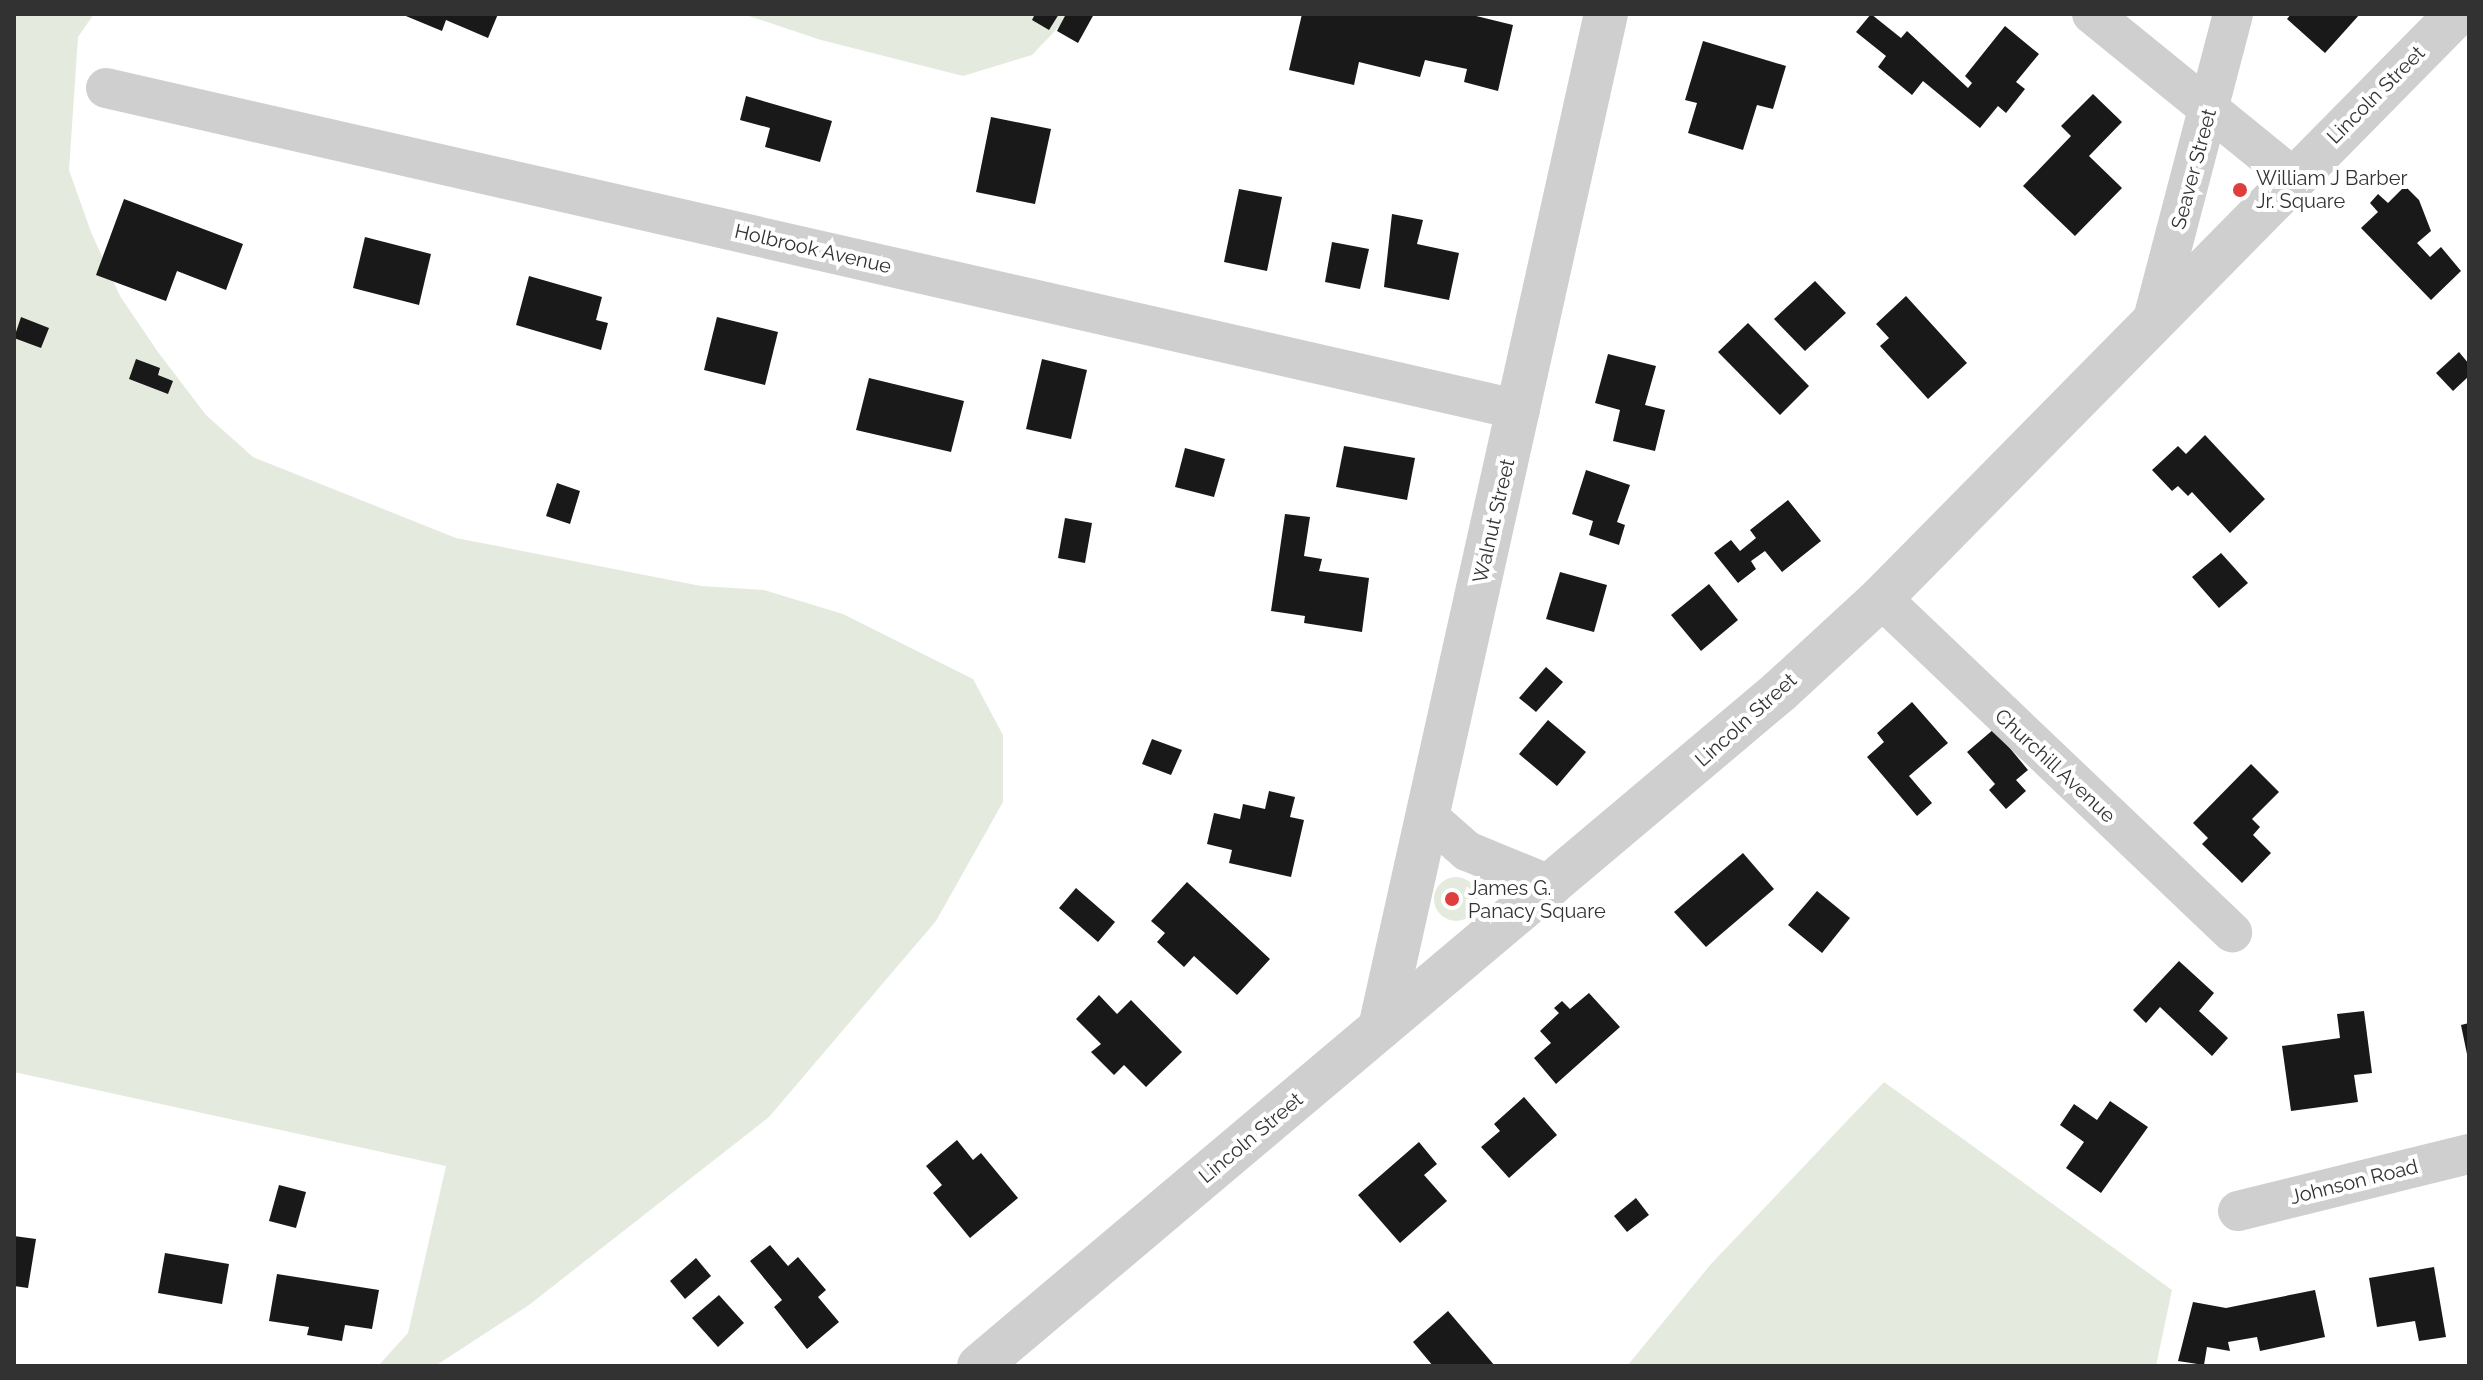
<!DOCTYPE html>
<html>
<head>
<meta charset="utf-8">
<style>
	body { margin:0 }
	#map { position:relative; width:2483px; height:1380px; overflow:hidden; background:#fff; font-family:Raleway,sans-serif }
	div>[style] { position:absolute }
	.green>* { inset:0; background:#e4ebde }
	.round { border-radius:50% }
	.building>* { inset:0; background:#191919 }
	.minor>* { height:40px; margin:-20px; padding:0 20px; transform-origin:20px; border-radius:20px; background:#cfcfcf }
	.tertiary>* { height:44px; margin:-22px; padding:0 22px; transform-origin:22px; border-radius:22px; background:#cfcfcf }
	.dots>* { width:22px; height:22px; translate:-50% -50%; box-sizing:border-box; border:4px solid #fff; border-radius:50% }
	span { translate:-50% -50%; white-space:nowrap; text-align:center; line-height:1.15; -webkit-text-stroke:8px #fff; paint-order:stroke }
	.street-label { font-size:20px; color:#323232 }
	.poi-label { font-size:20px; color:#323232 }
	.left { translate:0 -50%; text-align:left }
	.frame { position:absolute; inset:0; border:16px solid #323232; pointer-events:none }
</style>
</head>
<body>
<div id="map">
	<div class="green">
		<i style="clip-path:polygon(14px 14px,94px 14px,78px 37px,69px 170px,91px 232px,120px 296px,158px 352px,206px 415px,253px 457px,456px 538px,701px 586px,764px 590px,843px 614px,973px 679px,1003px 735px,1003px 802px,936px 921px,769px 1117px,529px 1305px,435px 1366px,378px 1366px,408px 1333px,446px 1166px,14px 1072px)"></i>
		<i style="clip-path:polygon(743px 14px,1071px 14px,1032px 55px,963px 76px,821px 40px)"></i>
		<i class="round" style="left:1434px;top:877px;width:44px;height:44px"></i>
		<i style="clip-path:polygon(1884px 1082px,2172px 1290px,2156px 1366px,1627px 1366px,1711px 1264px)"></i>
	</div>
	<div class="building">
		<i style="clip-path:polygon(401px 14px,498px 14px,488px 38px,446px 20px,442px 31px)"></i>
		<i style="clip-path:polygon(1035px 14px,1059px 14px,1049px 30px,1032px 20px)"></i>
		<i style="clip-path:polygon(1066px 14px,1094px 14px,1078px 43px,1057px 31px)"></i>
		<i style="clip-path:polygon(1302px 14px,1468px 14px,1513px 25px,1498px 91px,1464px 82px,1467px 69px,1425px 60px,1420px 77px,1359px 62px,1354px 85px,1289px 70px)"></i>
		<i style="clip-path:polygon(1871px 14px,1901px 38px,1907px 31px,1968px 88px,1972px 83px,1965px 76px,2005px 26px,2039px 54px,2016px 82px,2025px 89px,2006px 113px,1998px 106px,1980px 128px,1923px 81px,1912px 95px,1878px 67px,1886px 56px,1856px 32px)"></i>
		<i style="clip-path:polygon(2291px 14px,2360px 14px,2325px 53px,2287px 19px)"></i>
		<i style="clip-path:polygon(1703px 41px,1786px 66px,1773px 109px,1757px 105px,1743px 150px,1688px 133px,1697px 103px,1685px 100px)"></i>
		<i style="clip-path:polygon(2093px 94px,2122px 122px,2089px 156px,2122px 188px,2075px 236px,2023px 186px,2071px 136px,2061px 126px)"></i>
		<i style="clip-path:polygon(746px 96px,832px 121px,820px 162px,765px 147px,770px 128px,740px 120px)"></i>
		<i style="clip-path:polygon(991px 117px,1051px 129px,1035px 204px,976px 192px)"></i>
		<i style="clip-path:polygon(2405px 186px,2419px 200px,2431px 231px,2417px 243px,2430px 257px,2441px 247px,2461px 271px,2431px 300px,2361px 228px,2378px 212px,2370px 203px,2378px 194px,2388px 203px)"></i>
		<i style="clip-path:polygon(1239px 189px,1282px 197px,1267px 271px,1224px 262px)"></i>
		<i style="clip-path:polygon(124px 199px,243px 244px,226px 290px,177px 271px,166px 301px,96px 275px)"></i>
		<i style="clip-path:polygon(1392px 214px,1423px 220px,1417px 244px,1459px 253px,1449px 300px,1384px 287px)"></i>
		<i style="clip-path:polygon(365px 237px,431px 254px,419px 305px,353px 288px)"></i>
		<i style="clip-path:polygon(1332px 242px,1369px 249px,1360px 289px,1325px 282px)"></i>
		<i style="clip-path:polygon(529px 276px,602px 297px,596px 320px,608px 323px,601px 350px,516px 325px)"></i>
		<i style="clip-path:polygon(1815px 281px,1846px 313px,1805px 351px,1774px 319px)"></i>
		<i style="clip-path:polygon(1906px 296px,1967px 363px,1928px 399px,1880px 346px,1889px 338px,1876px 324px)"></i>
		<i style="clip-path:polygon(21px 317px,49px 328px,41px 348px,14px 338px)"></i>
		<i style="clip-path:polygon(717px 317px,778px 332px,765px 385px,704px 370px)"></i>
		<i style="clip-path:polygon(1748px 323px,1809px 386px,1780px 415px,1718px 352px)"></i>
		<i style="clip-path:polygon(2459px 352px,2469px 364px,2469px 376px,2453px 391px,2436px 373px)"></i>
		<i style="clip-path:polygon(1608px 354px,1656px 366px,1645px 405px,1665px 410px,1655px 451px,1613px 441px,1620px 410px,1595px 403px)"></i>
		<i style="clip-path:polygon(136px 359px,160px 368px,158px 375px,173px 381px,168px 394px,129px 379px)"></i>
		<i style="clip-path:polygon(1042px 359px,1087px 370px,1071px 439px,1026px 429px)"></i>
		<i style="clip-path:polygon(869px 378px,964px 401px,951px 452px,856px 430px)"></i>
		<i style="clip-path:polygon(2205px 435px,2265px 499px,2230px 533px,2192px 492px,2188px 496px,2178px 486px,2172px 491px,2152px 470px,2178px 446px,2186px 454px)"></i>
		<i style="clip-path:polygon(1344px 446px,1415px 458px,1407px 500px,1336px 487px)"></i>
		<i style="clip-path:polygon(1185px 448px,1225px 459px,1214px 497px,1175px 487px)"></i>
		<i style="clip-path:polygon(1586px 470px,1630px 485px,1617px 522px,1625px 525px,1619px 545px,1589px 535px,1593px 521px,1572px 514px)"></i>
		<i style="clip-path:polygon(557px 483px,580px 491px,570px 524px,546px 516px)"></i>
		<i style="clip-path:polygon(1788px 500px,1821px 541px,1782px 572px,1765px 551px,1751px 561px,1756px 569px,1738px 583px,1714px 553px,1731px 540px,1740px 551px,1756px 538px,1750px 530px)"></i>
		<i style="clip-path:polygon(1285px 514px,1310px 517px,1304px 556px,1322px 559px,1319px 571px,1369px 578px,1362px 632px,1304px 623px,1305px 616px,1271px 611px)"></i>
		<i style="clip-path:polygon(1065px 518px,1092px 523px,1085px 563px,1058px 558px)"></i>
		<i style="clip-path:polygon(2221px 553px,2248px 583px,2219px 608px,2192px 577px)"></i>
		<i style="clip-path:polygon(1560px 572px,1607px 585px,1594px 632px,1546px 619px)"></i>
		<i style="clip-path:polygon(1709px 584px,1738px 620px,1701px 651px,1671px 615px)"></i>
		<i style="clip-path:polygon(1546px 667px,1563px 682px,1536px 712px,1519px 698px)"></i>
		<i style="clip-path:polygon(1912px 702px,1948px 743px,1909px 776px,1932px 803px,1917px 816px,1867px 757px,1884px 742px,1877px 733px)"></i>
		<i style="clip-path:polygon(1548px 720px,1586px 752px,1557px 786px,1519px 754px)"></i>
		<i style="clip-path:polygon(1994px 729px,2028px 770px,2016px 780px,2026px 791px,2006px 809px,1989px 790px,1995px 784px,1967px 752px)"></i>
		<i style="clip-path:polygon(1152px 739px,1182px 750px,1171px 775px,1142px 764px)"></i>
		<i style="clip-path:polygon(2251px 764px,2279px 792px,2252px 819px,2260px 827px,2253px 835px,2271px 853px,2242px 883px,2202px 844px,2208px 838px,2193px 823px)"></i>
		<i style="clip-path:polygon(1269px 791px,1295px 797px,1290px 817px,1304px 820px,1291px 877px,1229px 863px,1232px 850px,1207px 844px,1214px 813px,1240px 819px,1243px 804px,1265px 809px)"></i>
		<i style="clip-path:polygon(1743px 853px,1774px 889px,1706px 947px,1674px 912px)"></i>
		<i style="clip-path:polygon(1187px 882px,1270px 959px,1237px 995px,1194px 956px,1184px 967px,1157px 942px,1165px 933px,1151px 921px)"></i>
		<i style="clip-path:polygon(1076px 888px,1115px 922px,1098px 942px,1059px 908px)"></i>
		<i style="clip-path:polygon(1817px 891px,1850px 918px,1822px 953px,1788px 925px)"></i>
		<i style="clip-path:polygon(2179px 961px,2214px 993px,2199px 1011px,2228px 1038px,2212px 1056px,2160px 1007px,2146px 1023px,2133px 1010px)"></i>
		<i style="clip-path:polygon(1589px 993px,1620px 1027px,1556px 1084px,1534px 1058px,1551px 1043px,1540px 1031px,1559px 1013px,1554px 1008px,1562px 1001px,1570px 1009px)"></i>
		<i style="clip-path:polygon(1099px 995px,1117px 1014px,1131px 1000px,1182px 1052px,1146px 1087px,1124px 1065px,1114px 1075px,1091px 1052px,1101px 1044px,1076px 1019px)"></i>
		<i style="clip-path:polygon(2364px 1011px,2372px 1073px,2354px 1075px,2358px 1102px,2291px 1111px,2282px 1046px,2340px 1038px,2337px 1014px)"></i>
		<i style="clip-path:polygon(2469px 1023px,2469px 1058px,2468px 1059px,2461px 1025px)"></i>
		<i style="clip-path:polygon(1524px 1097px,1557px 1135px,1509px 1178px,1481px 1147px,1500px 1131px,1494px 1124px)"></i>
		<i style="clip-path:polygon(2110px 1101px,2148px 1127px,2101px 1193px,2066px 1168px,2084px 1142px,2060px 1125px,2074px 1104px,2097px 1120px)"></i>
		<i style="clip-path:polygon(957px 1140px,973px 1160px,981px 1153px,1018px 1198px,970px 1238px,933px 1193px,942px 1185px,926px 1166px)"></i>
		<i style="clip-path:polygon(1419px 1142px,1437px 1164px,1424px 1175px,1447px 1201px,1400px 1243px,1358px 1195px)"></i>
		<i style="clip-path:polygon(279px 1185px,306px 1192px,296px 1228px,269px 1221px)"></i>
		<i style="clip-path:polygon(1636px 1198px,1649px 1215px,1627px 1232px,1614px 1216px)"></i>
		<i style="clip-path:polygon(14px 1236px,36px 1239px,28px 1288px,14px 1286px)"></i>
		<i style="clip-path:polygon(770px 1245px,788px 1266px,798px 1257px,826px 1290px,818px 1297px,839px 1322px,807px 1349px,774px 1307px,782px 1300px,750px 1261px)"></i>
		<i style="clip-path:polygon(165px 1253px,229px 1264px,222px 1304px,158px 1293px)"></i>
		<i style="clip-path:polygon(696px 1258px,711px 1276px,685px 1299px,670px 1281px)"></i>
		<i style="clip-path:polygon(2434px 1267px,2446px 1337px,2419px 1341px,2415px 1321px,2377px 1327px,2369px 1278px)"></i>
		<i style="clip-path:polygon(277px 1274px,379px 1290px,372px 1329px,345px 1325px,342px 1341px,307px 1335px,309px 1327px,269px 1321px)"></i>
		<i style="clip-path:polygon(2315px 1290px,2325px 1337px,2260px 1351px,2257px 1337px,2228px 1342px,2230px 1351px,2207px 1347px,2204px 1365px,2178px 1361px,2193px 1302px,2226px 1308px)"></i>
		<i style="clip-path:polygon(719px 1295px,744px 1323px,718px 1347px,692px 1318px)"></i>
		<i style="clip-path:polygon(1448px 1311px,1495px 1366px,1433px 1366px,1413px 1342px)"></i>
	</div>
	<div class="minor">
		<i style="left:2092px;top:14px;width:260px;rotate:39.1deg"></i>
		<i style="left:106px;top:88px;width:1450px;rotate:12.83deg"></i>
		<i style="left:2152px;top:323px;width:319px;rotate:-75.3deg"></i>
		<i style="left:1881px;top:598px;width:485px;rotate:43.6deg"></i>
		<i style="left:1426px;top:815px;width:55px;rotate:41.3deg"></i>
		<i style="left:1467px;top:851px;width:92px;rotate:22.4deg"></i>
		<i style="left:2238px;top:1211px;width:238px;rotate:-13.9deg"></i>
	</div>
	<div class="tertiary">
		<i style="left:1380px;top:1028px;width:1039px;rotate:-77.44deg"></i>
		<i style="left:979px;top:1366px;width:1047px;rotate:-40.12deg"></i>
		<i style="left:1780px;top:691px;width:137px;rotate:-42.6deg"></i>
		<i style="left:1881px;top:598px;width:820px;rotate:-45.4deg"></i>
	</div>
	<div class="dots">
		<i style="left:2240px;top:190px;background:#e03e3d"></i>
		<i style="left:1452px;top:899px;background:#e03e3d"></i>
	</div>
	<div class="street-label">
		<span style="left:2376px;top:95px;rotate:-45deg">Lincoln Street</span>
		<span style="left:2194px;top:169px;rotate:-75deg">Seaver Street</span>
		<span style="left:813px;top:249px;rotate:13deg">Holbrook Avenue</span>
		<span style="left:1494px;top:521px;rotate:-77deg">Walnut Street</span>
		<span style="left:1746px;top:720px;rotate:-42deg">Lincoln Street</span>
		<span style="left:2055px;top:766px;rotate:43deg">Churchill Avenue</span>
		<span style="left:1251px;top:1138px;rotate:-40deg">Lincoln Street</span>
		<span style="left:2354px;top:1182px;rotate:-14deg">Johnson Road</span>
	</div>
	<div class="poi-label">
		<span class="left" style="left:2256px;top:190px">William J Barber<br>Jr. Square</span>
		<span class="left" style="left:1468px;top:900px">James G.<br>Panacy Square</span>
	</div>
	<div class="frame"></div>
</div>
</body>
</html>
